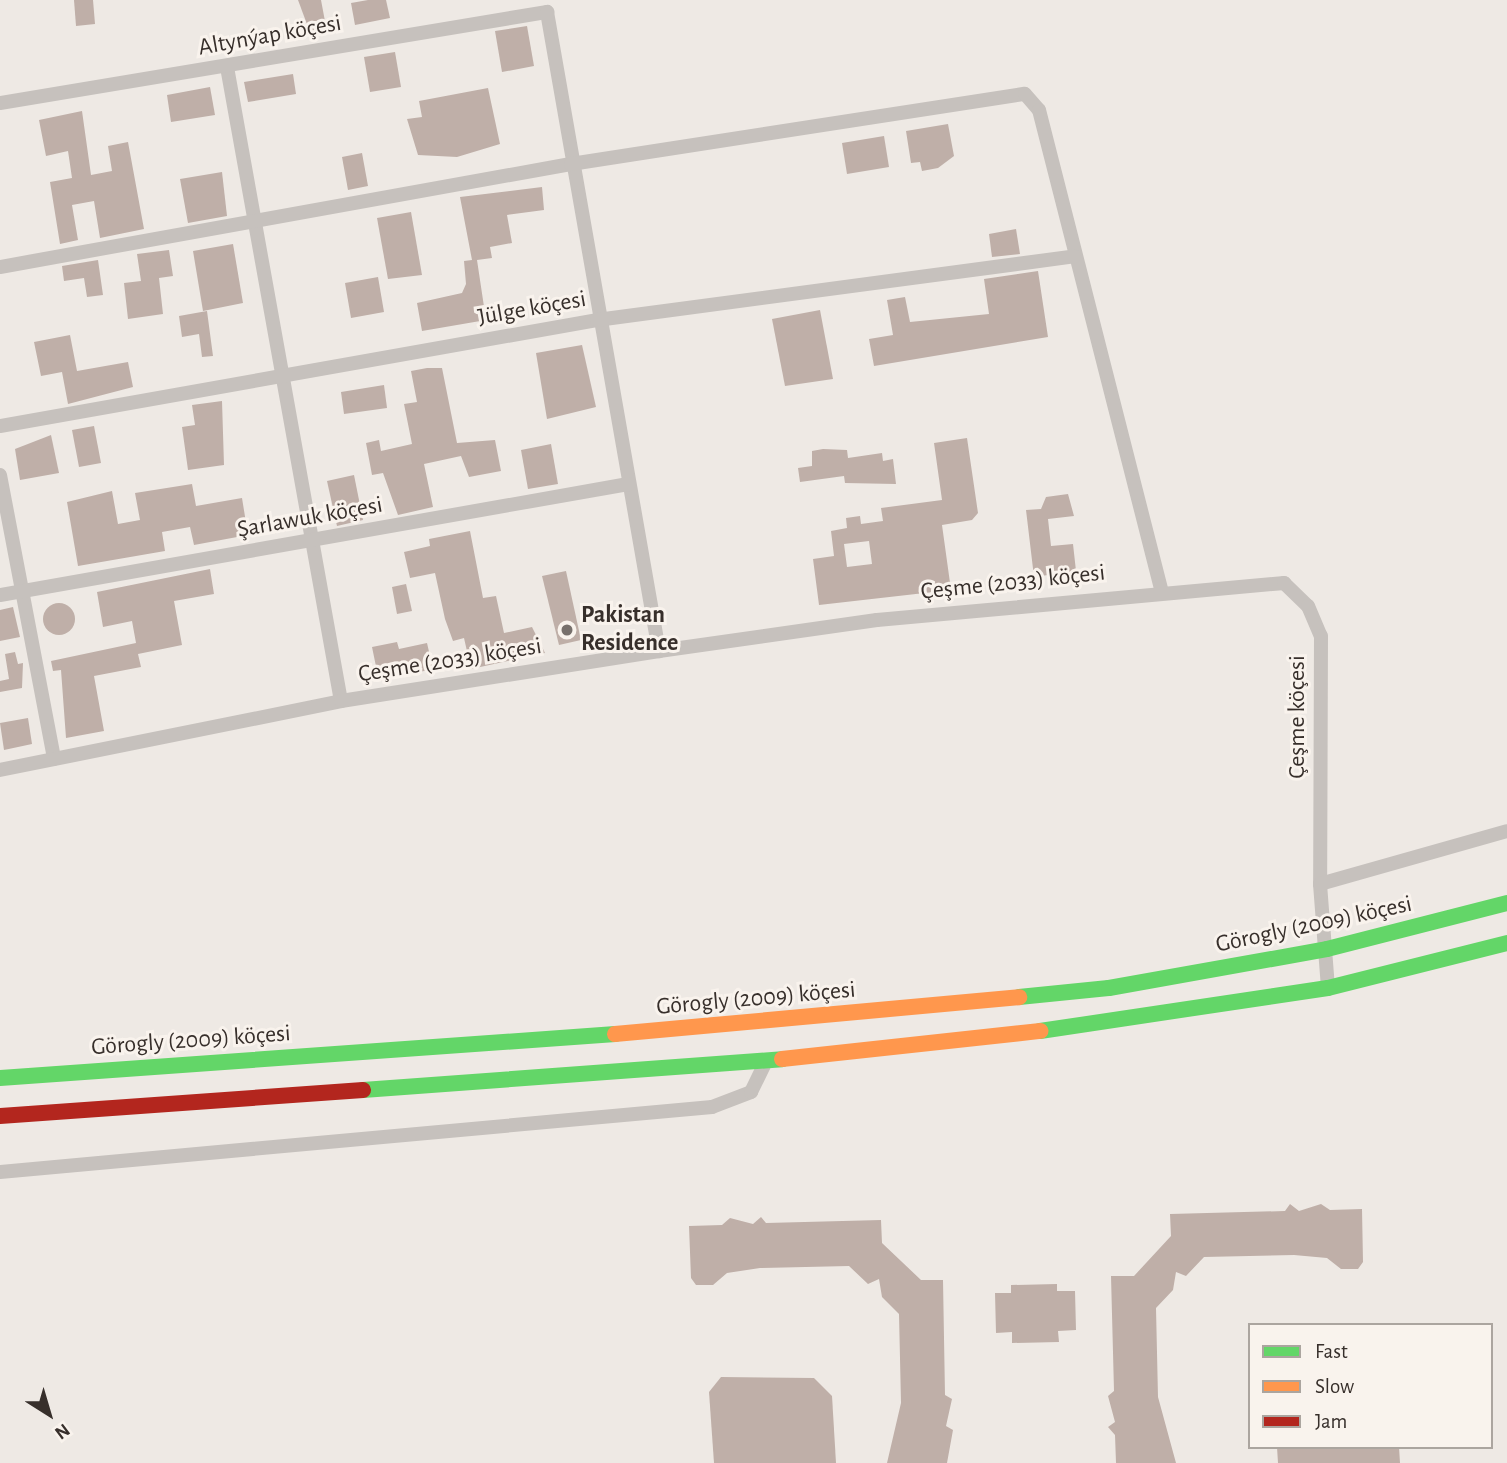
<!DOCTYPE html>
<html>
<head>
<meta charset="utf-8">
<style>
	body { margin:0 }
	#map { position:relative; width:1507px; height:1463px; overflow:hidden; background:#eee9e4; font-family:"Alegreya Sans",sans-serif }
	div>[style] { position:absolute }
	.building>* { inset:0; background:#bfafa8 }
	.round { border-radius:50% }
	.street>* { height:14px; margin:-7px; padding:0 7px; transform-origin:7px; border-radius:7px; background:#c6c1bd }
	.fast>* { height:16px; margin:-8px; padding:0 8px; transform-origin:8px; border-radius:8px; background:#63d668 }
	.slow>* { height:16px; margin:-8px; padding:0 8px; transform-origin:8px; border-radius:8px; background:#ff974d }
	.jam>* { height:16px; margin:-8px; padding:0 8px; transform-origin:8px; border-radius:8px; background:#b3261e }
	.dots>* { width:19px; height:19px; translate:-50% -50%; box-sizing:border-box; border:4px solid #f9f3ed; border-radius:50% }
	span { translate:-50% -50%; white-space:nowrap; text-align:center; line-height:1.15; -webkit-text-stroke:6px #f9f3ed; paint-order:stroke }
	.street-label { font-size:24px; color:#372f2b }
	.poi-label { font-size:24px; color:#372f2b; font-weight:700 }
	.left { translate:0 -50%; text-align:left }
	.legend { position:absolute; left:1248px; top:1323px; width:245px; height:126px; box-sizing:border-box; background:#f9f3ed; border:2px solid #aba59f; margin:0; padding:9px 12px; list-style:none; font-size:21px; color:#372f2b }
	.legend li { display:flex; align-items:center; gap:14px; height:35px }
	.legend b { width:35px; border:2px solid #aba59f }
	.north { position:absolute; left:14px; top:1379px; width:70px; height:70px; -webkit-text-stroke:5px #f9f3ed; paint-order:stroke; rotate:143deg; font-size:19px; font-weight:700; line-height:28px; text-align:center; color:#372f2b }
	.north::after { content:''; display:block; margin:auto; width:24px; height:32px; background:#372f2b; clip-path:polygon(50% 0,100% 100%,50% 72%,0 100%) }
</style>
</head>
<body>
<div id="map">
	<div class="building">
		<i style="clip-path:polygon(74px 0,93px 0,95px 24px,76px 26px)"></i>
		<i style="clip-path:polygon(298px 0,321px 0,327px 32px,311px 35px)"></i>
		<i style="clip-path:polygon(368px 0,386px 0,390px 18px,355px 25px,351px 3px)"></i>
		<i style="clip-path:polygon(527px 26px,534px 66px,502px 72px,495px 31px)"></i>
		<i style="clip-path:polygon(395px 52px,401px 87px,370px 92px,364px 57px)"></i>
		<i style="clip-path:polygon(293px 74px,296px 94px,248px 102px,244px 82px)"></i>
		<i style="clip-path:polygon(210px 87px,215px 115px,171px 122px,167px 95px)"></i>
		<i style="clip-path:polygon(488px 88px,500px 144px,457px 157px,418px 155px,407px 119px,422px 117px,419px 101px)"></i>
		<i style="clip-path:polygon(82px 111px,91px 175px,112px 171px,108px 146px,128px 142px,144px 229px,100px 238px,94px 201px,72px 205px,78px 240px,60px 244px,50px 182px,72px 178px,68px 151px,46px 156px,39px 120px)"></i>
		<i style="clip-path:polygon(948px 124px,954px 156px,938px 168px,922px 171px,920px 162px,911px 163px,906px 131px)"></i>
		<i style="clip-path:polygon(884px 136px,889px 167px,847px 174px,842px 143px)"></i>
		<i style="clip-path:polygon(362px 153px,368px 186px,348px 190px,342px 157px)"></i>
		<i style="clip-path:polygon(222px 172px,227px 216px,188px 223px,180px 179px)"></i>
		<i style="clip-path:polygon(542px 187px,544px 210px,507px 215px,512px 243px,490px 247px,492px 258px,477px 260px,486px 320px,422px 331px,417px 303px,462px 293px,466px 284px,464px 261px,472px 260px,460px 197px)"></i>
		<i style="clip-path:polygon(411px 212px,422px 275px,388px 279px,377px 218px)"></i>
		<i style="clip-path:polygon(1016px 229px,1020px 254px,992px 257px,989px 234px)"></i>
		<i style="clip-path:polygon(233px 244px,243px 303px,203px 311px,193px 251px)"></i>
		<i style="clip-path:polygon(169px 250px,173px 276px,159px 278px,163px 314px,128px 319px,124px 283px,141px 281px,137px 254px)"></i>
		<i style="clip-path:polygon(98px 260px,103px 295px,87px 297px,84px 278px,64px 281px,62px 266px)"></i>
		<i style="clip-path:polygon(1038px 271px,1048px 337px,874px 366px,869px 339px,893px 335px,887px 300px,905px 297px,910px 322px,989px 314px,984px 279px)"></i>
		<i style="clip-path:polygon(378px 277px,384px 312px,351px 318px,345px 283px)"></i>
		<i style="clip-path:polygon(820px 310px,833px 379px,785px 386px,772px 319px)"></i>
		<i style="clip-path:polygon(207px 311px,213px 356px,202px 357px,199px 334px,182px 337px,179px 316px)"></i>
		<i style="clip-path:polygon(70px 335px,77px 371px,128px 362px,133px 387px,68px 404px,62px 372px,41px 376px,34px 342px)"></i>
		<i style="clip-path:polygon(582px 345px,596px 407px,547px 419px,536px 353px)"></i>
		<i style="clip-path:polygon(427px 368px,442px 368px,457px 443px,495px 440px,501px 471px,469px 477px,461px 456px,424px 464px,433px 507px,398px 515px,383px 473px,372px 475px,366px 443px,379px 440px,381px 451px,412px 444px,404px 404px,417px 402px,411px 371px)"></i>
		<i style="clip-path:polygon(384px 385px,387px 408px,344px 414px,341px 392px)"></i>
		<i style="clip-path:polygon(222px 401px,224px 465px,188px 470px,182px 427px,195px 425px,192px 405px)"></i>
		<i style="clip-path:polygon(94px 426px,101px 463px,79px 467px,72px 430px)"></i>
		<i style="clip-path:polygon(51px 435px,59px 473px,20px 480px,15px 449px)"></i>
		<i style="clip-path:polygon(evenodd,967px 438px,978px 513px,972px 520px,942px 525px,951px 590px,819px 605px,813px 559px,834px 556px,831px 531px,847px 528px,846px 518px,860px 516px,861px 524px,883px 521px,881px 508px,942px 500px,934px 443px,967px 438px,869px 541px,872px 564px,847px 567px,844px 544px,869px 541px)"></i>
		<i style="clip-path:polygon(551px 444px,558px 484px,528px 489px,521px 450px)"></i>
		<i style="clip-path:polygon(823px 449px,847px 450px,848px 458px,882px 453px,883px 461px,893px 459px,896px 484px,845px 483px,844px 476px,800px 482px,798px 468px,812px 466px,812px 451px)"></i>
		<i style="clip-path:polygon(354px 475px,363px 520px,337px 526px,327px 481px)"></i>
		<i style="clip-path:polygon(192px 484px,196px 506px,242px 498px,248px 535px,194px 545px,190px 527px,162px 532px,165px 551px,78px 566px,67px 502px,112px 491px,118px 524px,140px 520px,135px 493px)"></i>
		<i style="clip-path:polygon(1068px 494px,1074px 516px,1048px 519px,1051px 546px,1073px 544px,1076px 571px,1034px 577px,1026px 510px,1041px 509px,1046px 497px)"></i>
		<i style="clip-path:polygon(470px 531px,483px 598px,496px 596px,504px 633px,532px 627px,545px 653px,471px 669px,464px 638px,453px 641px,445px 619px,435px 573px,410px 578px,404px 552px,430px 546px,429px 539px)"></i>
		<i style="clip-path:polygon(210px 569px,214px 594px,174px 601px,182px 645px,138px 654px,141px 667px,94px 676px,104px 731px,66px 738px,61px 670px,53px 671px,51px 661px,136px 643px,132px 621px,103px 627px,97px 592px)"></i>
		<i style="clip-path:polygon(566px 571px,581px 640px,559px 645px,542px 576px)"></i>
		<i style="clip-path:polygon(406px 584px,412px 611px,397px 614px,392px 587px)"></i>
		<i class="round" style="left:43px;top:603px;width:32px;height:32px"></i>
		<i style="clip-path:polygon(13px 607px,20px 637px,0 641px,0 610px)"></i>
		<i style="clip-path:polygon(397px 642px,399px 649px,427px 643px,433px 669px,379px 681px,372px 647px)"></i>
		<i style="clip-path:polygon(15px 652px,18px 664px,23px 663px,22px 688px,0 692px,0 681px,9px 679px,5px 654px)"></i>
		<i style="clip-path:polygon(28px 718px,32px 744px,4px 750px,0 723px)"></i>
		<i style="clip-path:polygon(1290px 1204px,1299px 1211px,1321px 1204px,1330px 1210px,1362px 1209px,1363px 1262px,1358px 1269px,1341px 1269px,1327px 1258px,1294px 1255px,1204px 1257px,1186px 1276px,1176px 1272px,1173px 1290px,1156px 1308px,1158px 1397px,1176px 1463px,1116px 1463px,1115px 1435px,1108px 1427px,1115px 1422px,1108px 1396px,1114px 1391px,1111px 1276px,1134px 1276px,1171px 1236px,1170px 1214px,1285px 1211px)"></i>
		<i style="clip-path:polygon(761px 1217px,766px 1223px,881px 1220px,882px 1243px,921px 1280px,943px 1280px,945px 1395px,952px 1399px,946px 1426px,953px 1430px,947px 1463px,887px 1463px,901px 1403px,899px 1314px,882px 1297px,879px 1279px,868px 1284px,849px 1266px,760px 1268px,727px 1273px,713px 1285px,696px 1285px,691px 1278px,689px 1226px,722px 1225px,730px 1218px,753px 1224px)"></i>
		<i style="clip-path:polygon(1057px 1284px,1057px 1291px,1075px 1291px,1076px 1330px,1058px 1331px,1059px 1342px,1012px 1343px,1012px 1332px,996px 1333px,995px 1293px,1011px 1293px,1011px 1285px)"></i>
		<i style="clip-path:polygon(721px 1377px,814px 1378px,832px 1396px,836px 1463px,714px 1463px,709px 1392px)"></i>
		<i style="clip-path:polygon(1277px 1447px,1399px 1447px,1400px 1463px,1278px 1463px)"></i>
	</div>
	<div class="street">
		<i style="left:227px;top:67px;width:644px;rotate:79.81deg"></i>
		<i style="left:0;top:103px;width:555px;rotate:-9.45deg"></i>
		<i style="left:547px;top:12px;width:649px;rotate:80.06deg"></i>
		<i style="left:0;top:267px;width:580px;rotate:-10.23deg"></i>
		<i style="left:571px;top:164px;width:459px;rotate:-8.8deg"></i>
		<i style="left:1025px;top:94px;width:21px;rotate:49deg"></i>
		<i style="left:1039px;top:110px;width:495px;rotate:75.7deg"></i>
		<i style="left:0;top:426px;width:606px;rotate:-10.07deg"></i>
		<i style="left:597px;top:320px;width:481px;rotate:-7.6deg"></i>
		<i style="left:0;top:475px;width:289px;rotate:79.2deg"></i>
		<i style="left:0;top:595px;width:638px;rotate:-10.02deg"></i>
		<i style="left:0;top:770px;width:348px;rotate:-11.4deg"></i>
		<i style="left:341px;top:701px;width:322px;rotate:-8.9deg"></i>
		<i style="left:659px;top:651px;width:220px;rotate:-8.1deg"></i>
		<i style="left:877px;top:620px;width:409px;rotate:-5.2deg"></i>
		<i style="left:1284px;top:583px;width:33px;rotate:44deg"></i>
		<i style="left:1308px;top:606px;width:33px;rotate:67deg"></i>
		<i style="left:1321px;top:636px;width:248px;rotate:90.2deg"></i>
		<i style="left:1320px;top:884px;width:104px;rotate:85.6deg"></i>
		<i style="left:1320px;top:884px;width:194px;rotate:-15.8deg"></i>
		<i style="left:0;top:1172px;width:715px;rotate:-5.22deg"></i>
		<i style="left:712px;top:1107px;width:42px;rotate:-21deg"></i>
		<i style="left:751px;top:1092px;width:34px;rotate:-64deg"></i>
	</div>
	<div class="fast">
		<i style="left:1019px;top:997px;width:90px;rotate:-5.7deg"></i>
		<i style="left:1109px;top:988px;width:221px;rotate:-10.1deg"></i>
		<i style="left:1327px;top:949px;width:186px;rotate:-14.3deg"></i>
		<i style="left:1040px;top:1031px;width:291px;rotate:-8.5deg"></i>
		<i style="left:1328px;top:988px;width:185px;rotate:-14.1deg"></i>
		<i style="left:0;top:1078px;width:617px;rotate:-4.09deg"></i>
		<i style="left:363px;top:1090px;width:420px;rotate:-4.2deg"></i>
	</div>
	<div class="slow">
		<i style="left:615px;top:1034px;width:406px;rotate:-5.2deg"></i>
		<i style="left:782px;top:1059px;width:260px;rotate:-6.2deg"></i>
	</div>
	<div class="jam">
		<i style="left:0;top:1116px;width:364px;rotate:-4.1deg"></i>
	</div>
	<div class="dots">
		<i style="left:567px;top:630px;background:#77706c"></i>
	</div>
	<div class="street-label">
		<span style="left:270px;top:36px;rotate:-10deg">Altynýap köçesi</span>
		<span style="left:532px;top:309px;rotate:-10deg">Jülge köçesi</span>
		<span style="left:310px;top:518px;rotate:-10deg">Şarlawuk köçesi</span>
		<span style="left:1013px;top:583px;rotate:-6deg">Çeşme (2033) köçesi</span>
		<span style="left:450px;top:661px;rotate:-9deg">Çeşme (2033) köçesi</span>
		<span style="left:1298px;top:717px;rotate:-90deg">Çeşme köçesi</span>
		<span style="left:1314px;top:925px;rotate:-12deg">Görogly (2009) köçesi</span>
		<span style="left:756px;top:999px;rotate:-5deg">Görogly (2009) köçesi</span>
		<span style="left:191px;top:1041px;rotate:-4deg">Görogly (2009) köçesi</span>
	</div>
	<div class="poi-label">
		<span class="left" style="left:581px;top:630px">Pakistan<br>Residence</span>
	</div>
	<ul class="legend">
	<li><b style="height:9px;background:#63d668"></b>Fast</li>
	<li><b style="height:9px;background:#ff974d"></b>Slow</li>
	<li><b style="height:9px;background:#b3261e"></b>Jam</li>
	</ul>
	<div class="north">N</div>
</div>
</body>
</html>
